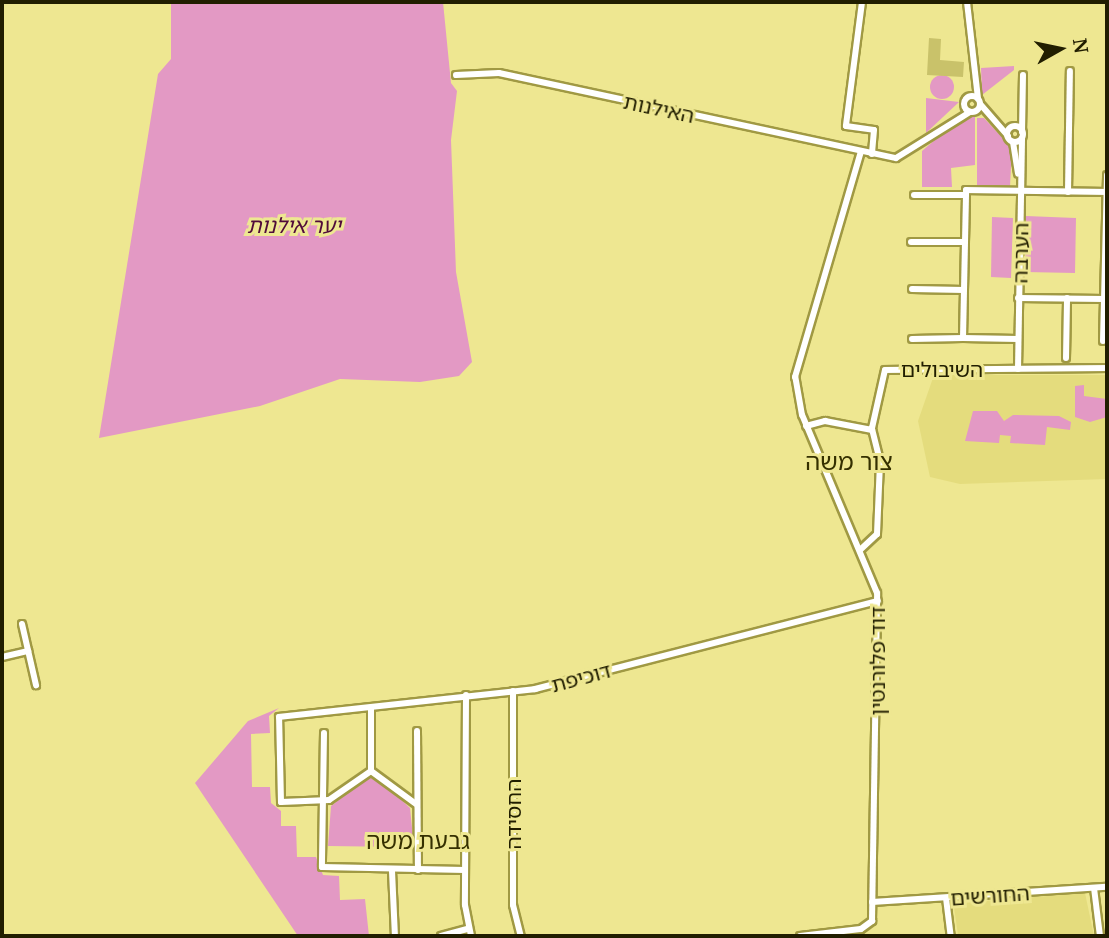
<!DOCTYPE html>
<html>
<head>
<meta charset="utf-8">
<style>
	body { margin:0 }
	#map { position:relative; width:1109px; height:938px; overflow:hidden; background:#eee791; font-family:"Noto Serif","Noto Sans Hebrew",serif }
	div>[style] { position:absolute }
	.built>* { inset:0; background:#e4dc7d }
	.green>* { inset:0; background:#e399c4 }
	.round { border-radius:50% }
	.building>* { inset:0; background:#c9c26a }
	.roads { filter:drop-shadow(2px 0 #a09943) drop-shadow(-2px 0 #a09943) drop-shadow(0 2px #a09943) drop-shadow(0 -2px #a09943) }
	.minor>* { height:6px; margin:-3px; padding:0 3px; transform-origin:3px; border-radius:3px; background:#fff }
	.minor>.ring { margin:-3px; padding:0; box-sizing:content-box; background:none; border:6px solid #fff; border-radius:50% }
	span { translate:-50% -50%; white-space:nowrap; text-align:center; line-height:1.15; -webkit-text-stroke:6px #eee791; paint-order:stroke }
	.street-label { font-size:21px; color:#211e00 }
	.park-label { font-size:21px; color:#500b3a; font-style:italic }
	.neighbourhood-label { font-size:23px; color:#353000 }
	.quarter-label { font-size:24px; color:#353000 }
	.frame { position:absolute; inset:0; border:4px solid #211e00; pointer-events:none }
	.north { position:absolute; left:1025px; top:14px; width:70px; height:70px; -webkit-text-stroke:5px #eee791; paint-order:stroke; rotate:81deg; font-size:19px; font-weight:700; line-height:28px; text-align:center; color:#211e00 }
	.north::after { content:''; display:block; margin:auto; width:24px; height:32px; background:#211e00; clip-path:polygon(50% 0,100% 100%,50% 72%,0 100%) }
</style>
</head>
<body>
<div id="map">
	<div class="built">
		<i style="clip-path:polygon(934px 375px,1107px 375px,1107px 479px,960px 484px,930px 477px,918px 421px)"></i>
		<i style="clip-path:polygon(1085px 893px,1094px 936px,958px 935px,954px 907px,958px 903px)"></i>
	</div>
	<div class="green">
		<i style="clip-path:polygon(171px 2px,443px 2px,451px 83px,457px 91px,451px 140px,456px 272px,472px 362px,459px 376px,420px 382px,340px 379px,260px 406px,99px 438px,158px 74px,171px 59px)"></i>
		<i style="clip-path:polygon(1014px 66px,1014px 70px,982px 95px,981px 68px)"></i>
		<i class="round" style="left:930px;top:75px;width:24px;height:24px"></i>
		<i style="clip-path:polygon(926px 98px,959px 102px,926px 133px)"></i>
		<i style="clip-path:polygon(975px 116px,975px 165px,951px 168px,952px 187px,922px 187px,922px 151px,958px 120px)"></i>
		<i style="clip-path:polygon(977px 118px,984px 118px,1012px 148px,1010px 186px,977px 185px)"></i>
		<i style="clip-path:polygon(1026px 216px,1076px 218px,1075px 273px,1025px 272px)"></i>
		<i style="clip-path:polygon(992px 217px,1013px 218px,1011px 278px,991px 277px)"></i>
		<i style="clip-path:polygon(1084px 385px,1084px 396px,1107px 399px,1107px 417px,1090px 422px,1075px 417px,1075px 386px)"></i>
		<i style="clip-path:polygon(973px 411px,997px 411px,1004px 421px,1013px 415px,1059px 416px,1071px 422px,1070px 430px,1047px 427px,1045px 445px,1010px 443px,1011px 436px,1000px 435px,999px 443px,965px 441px)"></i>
		<i style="clip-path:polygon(279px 708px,269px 716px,270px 733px,251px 734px,252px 787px,270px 787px,271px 803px,281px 811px,281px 826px,296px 826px,297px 857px,316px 857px,323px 875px,339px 876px,340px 900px,365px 899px,369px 936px,298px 936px,195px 783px,248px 721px)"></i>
		<i style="clip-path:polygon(368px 777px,379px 779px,410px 808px,413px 838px,402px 839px,401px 847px,328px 846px,331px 806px)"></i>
	</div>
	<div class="building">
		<i style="clip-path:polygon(929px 38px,941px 39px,940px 60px,964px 62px,963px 77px,927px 75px)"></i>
	</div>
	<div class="roads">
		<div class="minor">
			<i style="left:862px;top:2px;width:125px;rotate:97.4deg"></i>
			<i style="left:846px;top:126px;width:28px;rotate:8deg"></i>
			<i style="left:874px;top:130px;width:24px;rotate:95deg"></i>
			<i style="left:967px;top:2px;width:97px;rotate:83.5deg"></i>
			<i style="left:456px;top:75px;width:43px;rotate:-2.7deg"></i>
			<i style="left:499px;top:73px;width:406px;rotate:12.1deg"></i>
			<i style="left:896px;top:158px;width:87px;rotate:-31.9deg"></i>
			<i class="ring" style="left:964px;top:96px;width:10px;height:10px"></i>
			<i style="left:981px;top:105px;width:41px;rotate:48.9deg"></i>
			<i class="ring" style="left:1007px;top:126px;width:10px;height:10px"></i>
			<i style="left:1022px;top:132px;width:57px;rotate:-89deg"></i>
			<i style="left:1013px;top:142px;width:32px;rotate:81deg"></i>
			<i style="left:1068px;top:192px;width:121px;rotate:-89.1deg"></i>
			<i style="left:914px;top:195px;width:52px"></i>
			<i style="left:911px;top:242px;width:54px"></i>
			<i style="left:912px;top:289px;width:52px;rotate:1.1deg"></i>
			<i style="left:1018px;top:298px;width:86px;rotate:0.7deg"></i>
			<i style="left:912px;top:339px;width:51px;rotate:-1.1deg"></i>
			<i style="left:1018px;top:339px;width:55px;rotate:-179deg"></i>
			<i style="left:963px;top:338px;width:148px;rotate:-88.8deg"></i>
			<i style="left:966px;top:190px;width:140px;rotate:0.8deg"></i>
			<i style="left:1103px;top:341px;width:166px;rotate:-88.6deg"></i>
			<i style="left:1066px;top:358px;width:60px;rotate:-89deg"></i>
			<i style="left:1018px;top:369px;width:231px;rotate:-89deg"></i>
			<i style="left:806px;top:426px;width:20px;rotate:-15deg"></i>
			<i style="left:825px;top:421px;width:48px;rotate:10.8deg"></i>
			<i style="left:860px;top:550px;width:23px;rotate:-43deg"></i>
			<i style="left:877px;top:534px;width:73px;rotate:-87.6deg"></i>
			<i style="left:880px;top:461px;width:34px;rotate:-104deg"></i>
			<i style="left:872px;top:428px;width:59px;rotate:-77.4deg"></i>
			<i style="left:885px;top:370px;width:222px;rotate:-0.5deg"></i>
			<i style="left:22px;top:624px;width:63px;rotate:77.1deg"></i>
			<i style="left:2px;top:657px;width:27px;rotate:-13deg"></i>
			<i style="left:513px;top:691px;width:214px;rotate:90deg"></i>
			<i style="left:513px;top:905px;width:32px;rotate:76deg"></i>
			<i style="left:466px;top:695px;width:210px;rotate:90.3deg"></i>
			<i style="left:465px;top:905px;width:32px;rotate:79deg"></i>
			<i style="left:417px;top:731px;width:139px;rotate:89.6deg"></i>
			<i style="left:324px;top:733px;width:134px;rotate:90.9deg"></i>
			<i style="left:322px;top:867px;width:143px;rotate:1.2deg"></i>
			<i style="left:371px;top:771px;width:51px;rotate:145.4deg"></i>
			<i style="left:329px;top:800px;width:48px;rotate:177.6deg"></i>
			<i style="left:281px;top:802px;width:85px;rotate:-91.3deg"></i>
			<i style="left:279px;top:717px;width:258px;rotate:-6.2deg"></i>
			<i style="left:535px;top:689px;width:354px;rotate:-14.4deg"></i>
			<i style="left:371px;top:771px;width:63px;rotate:-90deg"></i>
			<i style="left:371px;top:771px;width:56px;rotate:36.3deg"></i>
			<i style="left:392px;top:871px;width:65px;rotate:87.4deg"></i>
			<i style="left:1094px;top:888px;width:48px;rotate:82.9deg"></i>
			<i style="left:946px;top:898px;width:38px;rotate:83deg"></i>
			<i style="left:872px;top:902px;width:235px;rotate:-3.7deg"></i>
			<i style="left:441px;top:936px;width:28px;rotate:-15deg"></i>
			<i style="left:800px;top:936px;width:61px;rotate:-6.5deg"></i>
			<i style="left:861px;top:929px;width:14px;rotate:-36deg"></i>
			<i style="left:872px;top:921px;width:328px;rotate:-89.1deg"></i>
			<i style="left:877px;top:593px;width:193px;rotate:-112.8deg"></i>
			<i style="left:802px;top:415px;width:39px;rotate:-100deg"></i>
			<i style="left:795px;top:377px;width:234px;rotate:-73.7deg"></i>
		</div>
	</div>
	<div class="street-label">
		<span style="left:659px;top:108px;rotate:12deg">האילנות</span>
		<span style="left:1020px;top:253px;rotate:-89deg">הערבה</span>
		<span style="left:942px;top:369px">השיבולים</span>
		<span style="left:877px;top:661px;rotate:-90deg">דוד פלורנטין</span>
		<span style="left:581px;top:677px;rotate:-15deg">דוכיפת</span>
		<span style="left:513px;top:814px;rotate:-90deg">החסידה</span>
		<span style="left:990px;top:895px;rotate:-4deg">החורשים</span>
	</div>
	<div class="park-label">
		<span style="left:294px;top:225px">יער אילנות</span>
	</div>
	<div class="neighbourhood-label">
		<span style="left:418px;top:840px">גבעת משה</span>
	</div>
	<div class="quarter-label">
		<span style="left:849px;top:461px">צור משה</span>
	</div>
	<div class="frame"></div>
	<div class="north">N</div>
</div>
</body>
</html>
